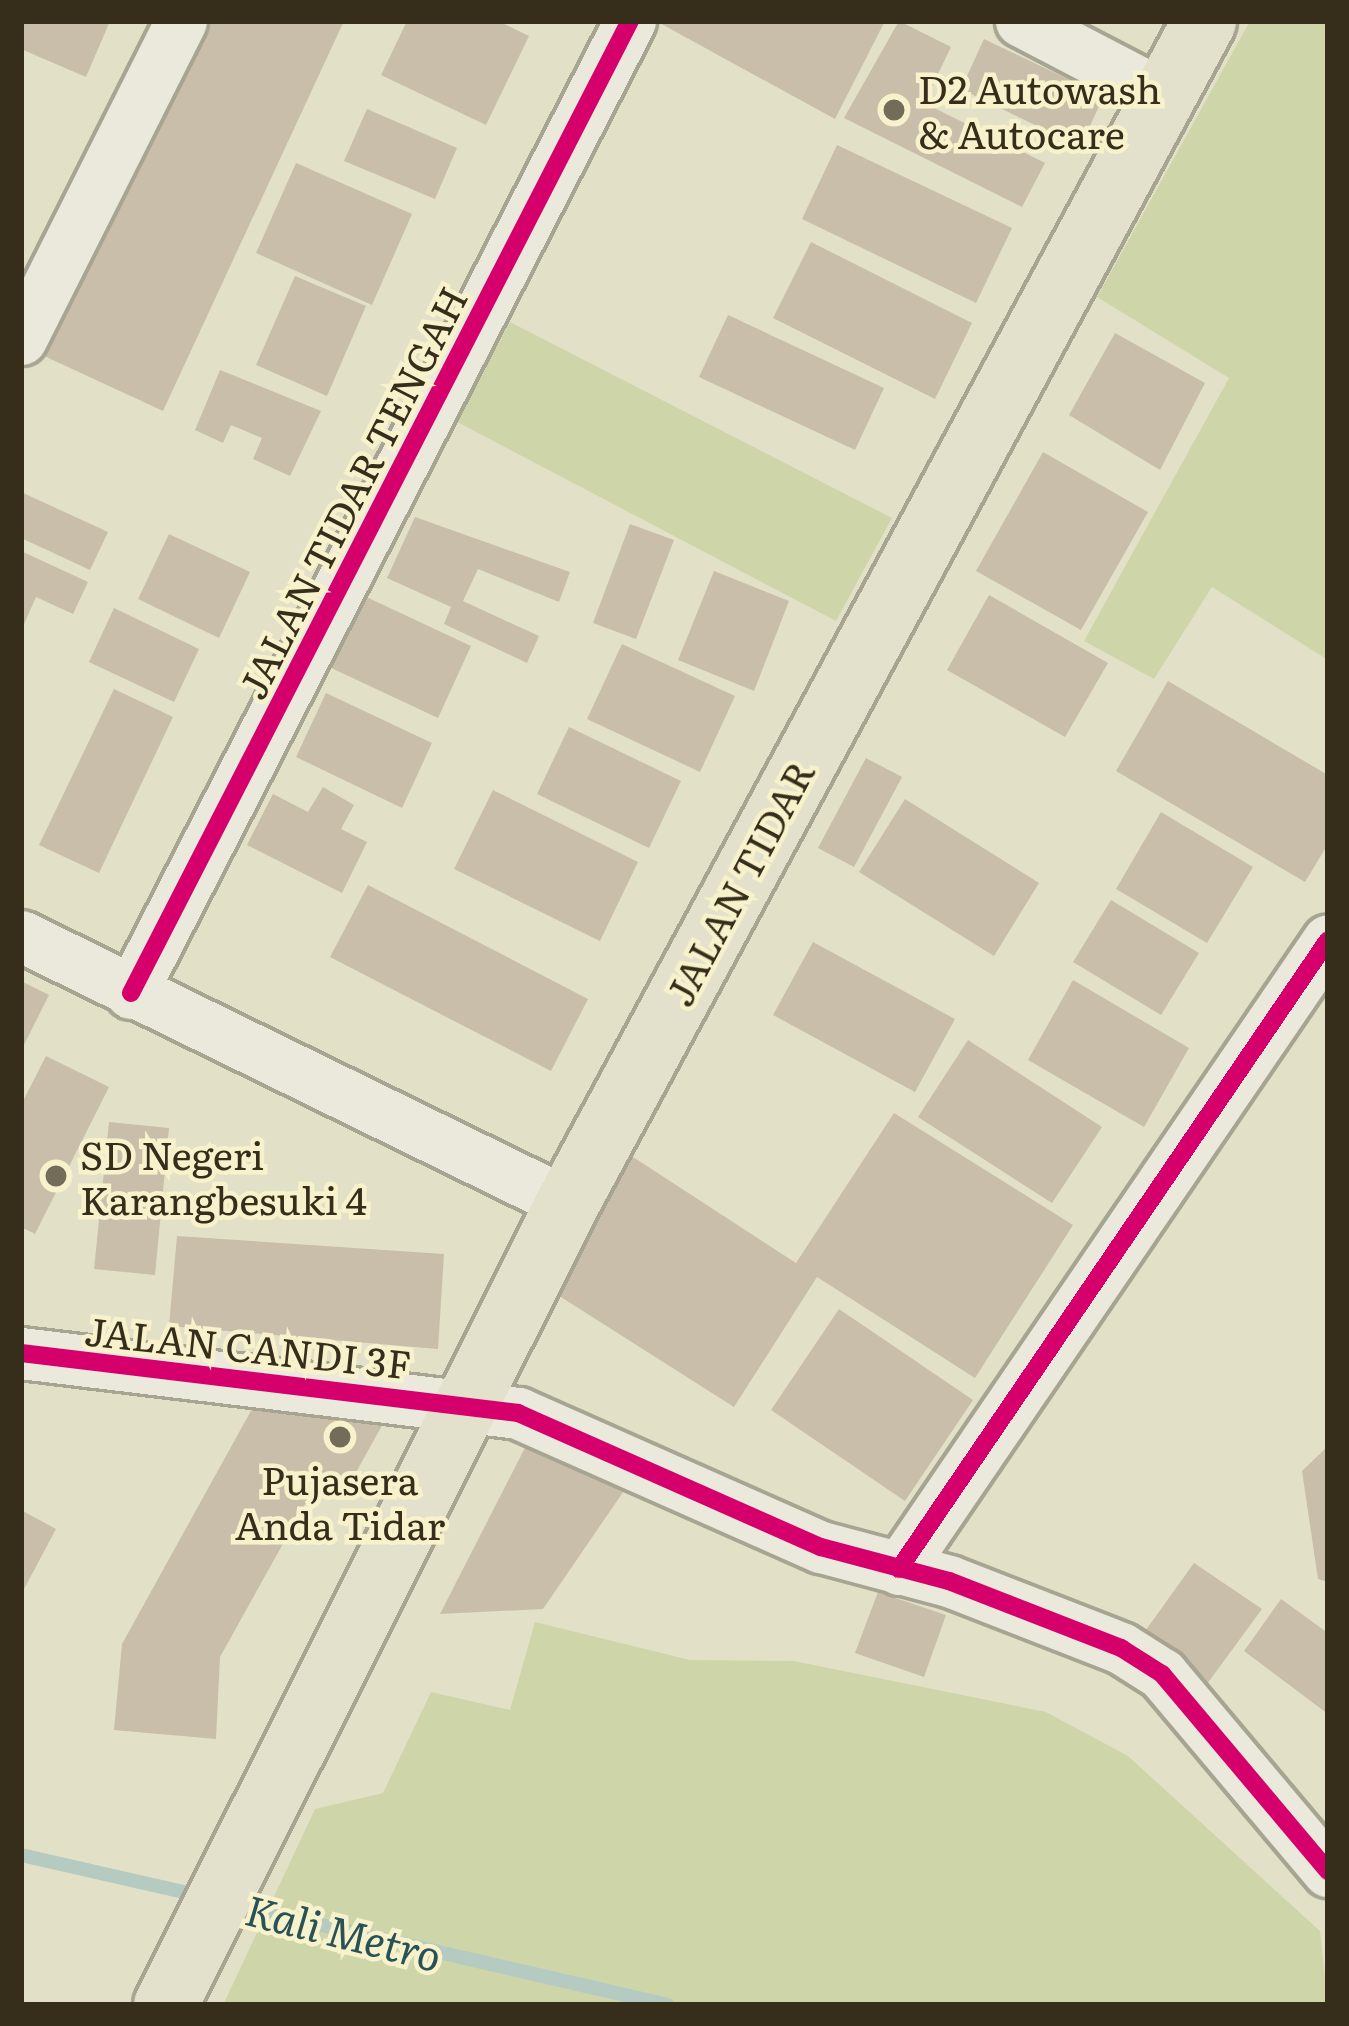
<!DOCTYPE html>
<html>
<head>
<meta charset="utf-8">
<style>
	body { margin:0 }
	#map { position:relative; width:1349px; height:2026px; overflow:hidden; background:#e3e0c8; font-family:Literata,serif }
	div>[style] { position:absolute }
	.green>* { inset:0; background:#ced6a9 }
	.stream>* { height:14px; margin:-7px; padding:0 7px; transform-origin:7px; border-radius:7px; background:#b5cac0 }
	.building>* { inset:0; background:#c8bea9 }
	.roads { filter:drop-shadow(3px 0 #a8a492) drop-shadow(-3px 0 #a8a492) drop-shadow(0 3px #a8a492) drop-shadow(0 -3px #a8a492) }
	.minor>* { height:51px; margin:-25.5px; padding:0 25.5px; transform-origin:25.5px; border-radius:25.5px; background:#ebe9db }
	.major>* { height:63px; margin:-31.5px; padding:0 31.5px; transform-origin:31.5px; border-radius:31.5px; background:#e3e0cb }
	.cycleway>* { height:18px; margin:-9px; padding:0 9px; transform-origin:9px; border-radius:9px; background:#d6006c }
	.dots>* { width:33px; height:33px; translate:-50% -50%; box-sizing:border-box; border:6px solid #f7f1cc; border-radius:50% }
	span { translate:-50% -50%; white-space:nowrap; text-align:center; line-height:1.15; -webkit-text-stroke:9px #f7f1cc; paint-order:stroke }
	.poi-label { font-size:39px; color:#362d1b }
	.left { translate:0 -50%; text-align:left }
	.street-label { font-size:39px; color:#362d1b }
	.water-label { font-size:42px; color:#295257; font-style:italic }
	.frame { position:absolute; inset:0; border:24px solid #362d1b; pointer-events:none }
</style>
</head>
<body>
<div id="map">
	<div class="green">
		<i style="clip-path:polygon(1250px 21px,1328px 24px,1328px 660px,1212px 587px,1154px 679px,1084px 641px,1229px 378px,1097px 297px)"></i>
		<i style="clip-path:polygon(510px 322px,892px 518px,836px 621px,457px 422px)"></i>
		<i style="clip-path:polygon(535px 1622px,690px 1660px,794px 1661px,1046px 1712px,1128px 1756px,1320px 1931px,1328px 2005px,223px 2005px,315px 1809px,383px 1793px,431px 1692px,510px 1710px)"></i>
	</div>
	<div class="stream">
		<i style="left:21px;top:1855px;width:186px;rotate:12.8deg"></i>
		<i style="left:235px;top:1905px;width:444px;rotate:13deg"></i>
	</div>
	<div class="building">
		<i style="clip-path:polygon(21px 21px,110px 21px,86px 77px,21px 49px)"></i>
		<i style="clip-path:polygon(197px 21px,344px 21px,163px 411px,42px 355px)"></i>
		<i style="clip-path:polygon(407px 21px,498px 21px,529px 36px,486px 125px,381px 75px)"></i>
		<i style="clip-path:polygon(656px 21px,885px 21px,835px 119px)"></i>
		<i style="clip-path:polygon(899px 21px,951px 47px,924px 103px,1045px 163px,1022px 207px,844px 118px)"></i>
		<i style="clip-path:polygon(984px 39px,1104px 96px,1080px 147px,961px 89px)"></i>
		<i style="clip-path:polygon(367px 109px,457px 148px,435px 199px,344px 161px)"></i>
		<i style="clip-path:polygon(837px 145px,1012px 228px,976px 303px,802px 219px)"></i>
		<i style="clip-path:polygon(296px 163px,412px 214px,372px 305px,256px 253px)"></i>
		<i style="clip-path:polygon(811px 242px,972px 323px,935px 399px,773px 318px)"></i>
		<i style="clip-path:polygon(295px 276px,366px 306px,327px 396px,256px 365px)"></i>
		<i style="clip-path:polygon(728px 315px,884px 388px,855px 450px,699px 377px)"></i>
		<i style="clip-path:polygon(1115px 333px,1205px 383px,1160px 470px,1069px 415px)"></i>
		<i style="clip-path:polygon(220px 370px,321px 411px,290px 476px,253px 459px,262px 438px,231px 425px,223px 443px,195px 430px)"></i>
		<i style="clip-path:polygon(1043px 452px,1148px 512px,1081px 630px,976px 571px)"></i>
		<i style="clip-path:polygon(21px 492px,108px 532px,90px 570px,21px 538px)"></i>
		<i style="clip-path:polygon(415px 517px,570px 572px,559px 602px,478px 569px,463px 601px,539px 636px,527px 663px,444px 624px,451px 607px,387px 578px)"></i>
		<i style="clip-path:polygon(630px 524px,674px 540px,636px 639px,593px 623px)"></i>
		<i style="clip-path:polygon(169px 534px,250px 572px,219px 638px,138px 599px)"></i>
		<i style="clip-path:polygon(21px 551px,88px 582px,73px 614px,36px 597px,21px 631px)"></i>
		<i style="clip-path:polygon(714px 571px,789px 601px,754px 691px,678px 660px)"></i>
		<i style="clip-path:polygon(360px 594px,471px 646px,438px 718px,327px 666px)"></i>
		<i style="clip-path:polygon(989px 595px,1108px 663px,1065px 737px,947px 670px)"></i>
		<i style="clip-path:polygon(114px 608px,199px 649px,174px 702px,89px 662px)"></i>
		<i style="clip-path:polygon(622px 644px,735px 696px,700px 772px,587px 719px)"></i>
		<i style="clip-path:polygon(1168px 681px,1328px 775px,1328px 844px,1305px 882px,1116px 771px)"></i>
		<i style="clip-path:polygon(114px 689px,173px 717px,99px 873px,39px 845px)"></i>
		<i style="clip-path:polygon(326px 693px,432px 743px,402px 808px,296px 757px)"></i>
		<i style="clip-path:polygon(569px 727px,681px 781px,649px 848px,537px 794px)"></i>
		<i style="clip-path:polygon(866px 758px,902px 777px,854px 867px,818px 848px)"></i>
		<i style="clip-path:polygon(323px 787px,354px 805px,341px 829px,367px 842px,342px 893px,247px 845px,273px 794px,308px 812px)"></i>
		<i style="clip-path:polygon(493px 790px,638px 862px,600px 941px,454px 869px)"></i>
		<i style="clip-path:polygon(905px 799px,1039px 883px,994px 956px,859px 872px)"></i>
		<i style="clip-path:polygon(1161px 812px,1253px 867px,1207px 943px,1116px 889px)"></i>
		<i style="clip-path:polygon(368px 885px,588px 999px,551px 1071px,330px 957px)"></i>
		<i style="clip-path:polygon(1111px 900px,1199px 953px,1161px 1015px,1073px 962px)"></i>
		<i style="clip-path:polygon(813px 942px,955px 1019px,915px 1092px,773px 1015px)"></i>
		<i style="clip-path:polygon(1073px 980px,1189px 1048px,1144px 1127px,1028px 1060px)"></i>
		<i style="clip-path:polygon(21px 981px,49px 995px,21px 1051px)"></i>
		<i style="clip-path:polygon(968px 1040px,1102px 1127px,1052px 1203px,918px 1117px)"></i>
		<i style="clip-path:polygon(46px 1056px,109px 1087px,35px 1234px,21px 1227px,21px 1105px)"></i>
		<i style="clip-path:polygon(894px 1113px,1073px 1225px,975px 1378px,817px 1277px,734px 1407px,553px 1292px,633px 1157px,796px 1263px)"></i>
		<i style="clip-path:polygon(109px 1122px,169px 1128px,155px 1275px,94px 1269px)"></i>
		<i style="clip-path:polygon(177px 1236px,444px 1254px,438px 1349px,169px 1326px)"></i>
		<i style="clip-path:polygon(839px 1309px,973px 1400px,905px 1501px,771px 1410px)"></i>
		<i style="clip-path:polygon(257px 1400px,385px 1420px,344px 1494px,319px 1479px,220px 1657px,216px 1739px,114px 1730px,122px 1644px)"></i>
		<i style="clip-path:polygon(531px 1436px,632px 1479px,543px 1609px,440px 1614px)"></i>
		<i style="clip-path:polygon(1328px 1446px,1328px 1582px,1318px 1579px,1302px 1471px)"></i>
		<i style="clip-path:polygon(21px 1510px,56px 1529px,24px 1589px,21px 1587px)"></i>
		<i style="clip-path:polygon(1194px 1563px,1262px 1609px,1207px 1684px,1143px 1634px)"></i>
		<i style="clip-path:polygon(878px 1592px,946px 1615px,924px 1677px,855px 1653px)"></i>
		<i style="clip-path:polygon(1281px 1599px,1328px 1633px,1328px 1714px,1244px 1651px)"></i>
	</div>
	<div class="roads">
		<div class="minor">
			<i style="left:1021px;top:21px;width:160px;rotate:27.5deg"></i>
			<i style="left:21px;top:339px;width:356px;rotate:-63.3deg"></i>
			<i style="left:21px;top:936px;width:608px;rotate:26.06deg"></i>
			<i style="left:131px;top:993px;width:1093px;rotate:-62.83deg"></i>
			<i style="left:21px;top:1353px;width:501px;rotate:6.88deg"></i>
			<i style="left:518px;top:1413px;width:331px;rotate:23.9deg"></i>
			<i style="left:821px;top:1547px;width:132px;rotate:14.9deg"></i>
			<i style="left:949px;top:1581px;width:185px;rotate:21.3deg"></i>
			<i style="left:1121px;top:1648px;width:49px;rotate:32.4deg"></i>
			<i style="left:1162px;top:1674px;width:258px;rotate:49.9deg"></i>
			<i style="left:899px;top:1569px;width:761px;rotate:-55.7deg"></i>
		</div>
		<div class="major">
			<i style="left:165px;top:2005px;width:897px;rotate:-63.38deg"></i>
			<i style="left:567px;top:1203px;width:1343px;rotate:-61.68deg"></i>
		</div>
	</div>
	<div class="cycleway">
		<i style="left:131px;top:993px;width:1093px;rotate:-62.83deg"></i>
		<i style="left:21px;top:1353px;width:501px;rotate:6.88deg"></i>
		<i style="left:518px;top:1413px;width:331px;rotate:23.9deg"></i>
		<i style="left:821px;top:1547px;width:132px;rotate:14.9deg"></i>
		<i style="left:949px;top:1581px;width:185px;rotate:21.3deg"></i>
		<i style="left:1121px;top:1648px;width:49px;rotate:32.4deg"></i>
		<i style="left:1162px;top:1674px;width:258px;rotate:49.9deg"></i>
		<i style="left:899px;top:1569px;width:761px;rotate:-55.7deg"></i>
	</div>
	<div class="dots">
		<i style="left:894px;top:110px;background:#736c58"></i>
		<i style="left:56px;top:1176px;background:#736c58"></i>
		<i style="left:340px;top:1437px;background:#736c58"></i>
	</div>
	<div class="poi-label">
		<span class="left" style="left:918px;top:110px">D2 Autowash<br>&amp; Autocare</span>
		<span class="left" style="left:80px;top:1176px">SD Negeri<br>Karangbesuki 4</span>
		<span style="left:340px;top:1501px">Pujasera<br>Anda Tidar</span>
	</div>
	<div class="street-label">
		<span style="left:351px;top:492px;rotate:-63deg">JALAN TIDAR TENGAH</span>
		<span style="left:738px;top:882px;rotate:-62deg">JALAN TIDAR</span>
		<span style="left:248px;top:1346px;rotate:6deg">JALAN CANDI 3F</span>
	</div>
	<div class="water-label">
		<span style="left:344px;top:1931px;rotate:14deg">Kali Metro</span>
	</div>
	<div class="frame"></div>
</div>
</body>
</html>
